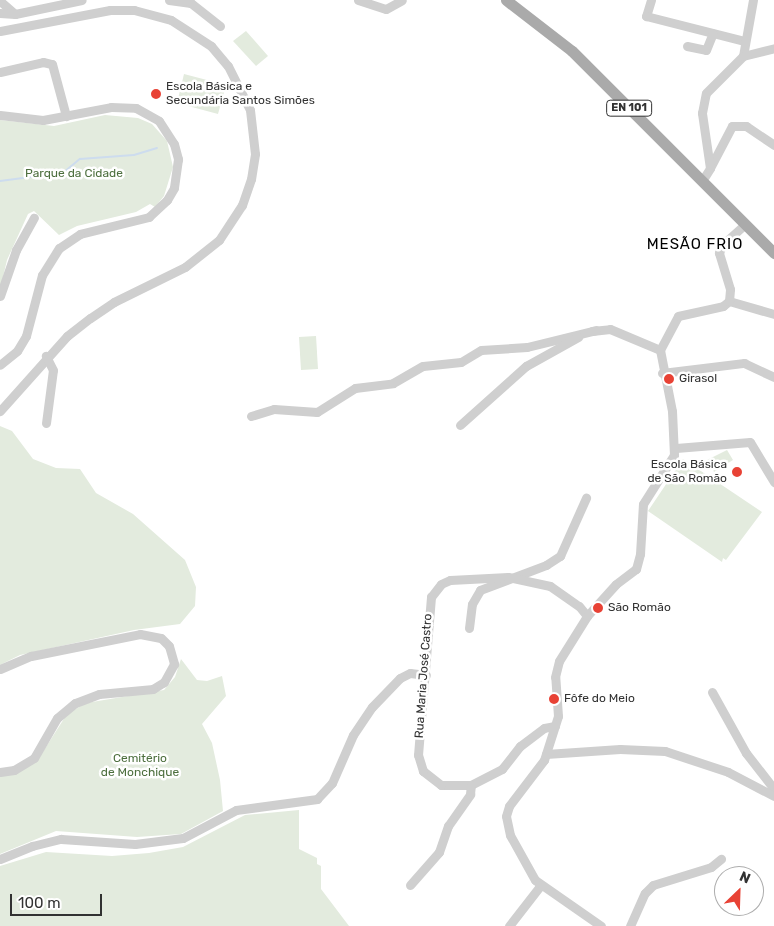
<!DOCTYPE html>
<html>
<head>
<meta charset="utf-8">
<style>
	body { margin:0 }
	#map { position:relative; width:774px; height:926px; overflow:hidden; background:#fff; font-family:Rubik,sans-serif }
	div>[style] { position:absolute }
	.green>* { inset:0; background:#e3ebde }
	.stream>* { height:2px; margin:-1px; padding:0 1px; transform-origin:1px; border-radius:1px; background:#cddcee }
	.minor>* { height:9px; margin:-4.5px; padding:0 4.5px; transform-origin:4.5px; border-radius:4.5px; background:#cfcfcf }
	.major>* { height:11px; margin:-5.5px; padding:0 5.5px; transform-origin:5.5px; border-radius:5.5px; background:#aaa }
	.dots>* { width:14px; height:14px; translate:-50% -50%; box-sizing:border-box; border:2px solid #fff; border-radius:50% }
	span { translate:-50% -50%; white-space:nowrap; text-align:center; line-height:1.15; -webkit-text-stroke:5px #fff; paint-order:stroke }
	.shield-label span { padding:1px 4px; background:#fff; border:1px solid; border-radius:4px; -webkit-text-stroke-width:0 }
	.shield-label { font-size:11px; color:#323232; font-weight:700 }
	.poi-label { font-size:12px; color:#323232 }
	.left { translate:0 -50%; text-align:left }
	.right { translate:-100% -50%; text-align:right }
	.park-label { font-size:12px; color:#4d6f3e }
	.street-label { font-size:12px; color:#323232 }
	.quarter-label { font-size:15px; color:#000; letter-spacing:1px }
	.north { position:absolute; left:714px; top:866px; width:50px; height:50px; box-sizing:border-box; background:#fff; border:1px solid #adadad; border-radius:50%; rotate:24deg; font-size:14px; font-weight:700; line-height:20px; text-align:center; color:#323232 }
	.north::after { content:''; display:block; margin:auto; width:18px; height:22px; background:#e84235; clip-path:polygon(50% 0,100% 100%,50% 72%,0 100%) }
	.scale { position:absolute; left:10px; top:894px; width:92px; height:22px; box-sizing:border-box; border:2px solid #323232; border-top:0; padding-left:6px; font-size:15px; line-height:18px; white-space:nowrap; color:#323232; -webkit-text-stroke:4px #fff; paint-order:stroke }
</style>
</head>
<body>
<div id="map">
	<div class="green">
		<i style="clip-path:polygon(246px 31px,268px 56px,256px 66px,233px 41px)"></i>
		<i style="clip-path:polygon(184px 74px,226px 85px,218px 114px,177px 103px)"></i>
		<i style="clip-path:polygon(105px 115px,138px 118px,152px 124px,167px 141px,173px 167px,164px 196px,155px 207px,150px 204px,136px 212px,77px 226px,59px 235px,34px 211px,28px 214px,7px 260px,0 290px,0 120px,54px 126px)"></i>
		<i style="clip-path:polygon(316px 336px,318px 369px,301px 370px,299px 337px)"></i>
		<i style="clip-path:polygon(0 426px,12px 431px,33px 459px,56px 468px,80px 469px,96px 493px,133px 514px,185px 560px,196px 587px,195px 606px,180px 624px,134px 630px,20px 655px,0 665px)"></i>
		<i style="clip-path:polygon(727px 450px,733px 460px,714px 472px,707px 460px)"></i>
		<i style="clip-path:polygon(683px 459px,762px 512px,726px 560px,723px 558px,722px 562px,648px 511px)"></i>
		<i style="clip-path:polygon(181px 659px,197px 680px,207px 681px,222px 676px,226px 696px,202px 724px,212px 743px,220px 780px,223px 811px,181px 834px,137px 837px,56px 831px,0 854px,0 775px,18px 773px,37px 761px,67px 714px,86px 703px,164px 690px,175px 677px)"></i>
		<i style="clip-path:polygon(299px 810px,299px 849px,317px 858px,317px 864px,321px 866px,321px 889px,349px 926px,0 926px,0 866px,46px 852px,112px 856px,149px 853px,183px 847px,245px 815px)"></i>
	</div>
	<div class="stream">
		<i style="left:0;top:181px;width:46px;rotate:-7.4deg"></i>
		<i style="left:46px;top:175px;width:11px;rotate:15deg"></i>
		<i style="left:57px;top:178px;width:30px;rotate:-40deg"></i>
		<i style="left:80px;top:159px;width:54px;rotate:-4.2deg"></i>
		<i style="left:134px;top:155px;width:24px;rotate:-17deg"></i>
	</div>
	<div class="minor">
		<i style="left:169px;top:0;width:22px;rotate:8deg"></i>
		<i style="left:187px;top:0;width:42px;rotate:38.2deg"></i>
		<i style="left:358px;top:0;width:29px;rotate:18deg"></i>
		<i style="left:386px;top:9px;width:18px;rotate:-29deg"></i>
		<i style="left:651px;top:0;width:17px;rotate:107deg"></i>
		<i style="left:646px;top:16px;width:101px;rotate:14.3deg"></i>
		<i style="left:0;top:1px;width:20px;rotate:41deg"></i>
		<i style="left:15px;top:14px;width:68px;rotate:-11.8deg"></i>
		<i style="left:0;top:13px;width:15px;rotate:4deg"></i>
		<i style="left:0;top:31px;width:112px;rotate:-10.8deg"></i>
		<i style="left:110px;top:10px;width:24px"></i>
		<i style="left:134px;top:10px;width:38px;rotate:15deg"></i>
		<i style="left:171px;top:20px;width:48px;rotate:33deg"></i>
		<i style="left:211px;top:46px;width:26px;rotate:50deg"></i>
		<i style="left:228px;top:66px;width:49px;rotate:63.4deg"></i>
		<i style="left:250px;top:110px;width:44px;rotate:83.5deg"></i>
		<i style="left:255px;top:154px;width:25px;rotate:99deg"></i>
		<i style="left:251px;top:179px;width:28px;rotate:109deg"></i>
		<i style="left:242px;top:205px;width:42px;rotate:123.3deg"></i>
		<i style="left:219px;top:240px;width:43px;rotate:141.5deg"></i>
		<i style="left:185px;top:267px;width:79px;rotate:153.8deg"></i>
		<i style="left:114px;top:302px;width:29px;rotate:146deg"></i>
		<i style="left:90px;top:318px;width:29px;rotate:142deg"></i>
		<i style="left:67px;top:336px;width:101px;rotate:131.8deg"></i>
		<i style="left:687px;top:46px;width:19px;rotate:12deg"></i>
		<i style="left:706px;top:50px;width:18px;rotate:-68deg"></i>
		<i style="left:743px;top:56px;width:57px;rotate:-79.9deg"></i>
		<i style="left:0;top:72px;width:44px;rotate:-13.1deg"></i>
		<i style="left:43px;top:62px;width:9px;rotate:13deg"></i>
		<i style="left:52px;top:64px;width:54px;rotate:74.9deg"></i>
		<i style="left:0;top:115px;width:43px;rotate:6.6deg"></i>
		<i style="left:43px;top:120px;width:69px;rotate:-10.8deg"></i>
		<i style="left:111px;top:107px;width:25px;rotate:2deg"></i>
		<i style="left:136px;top:108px;width:26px;rotate:29deg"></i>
		<i style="left:159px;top:121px;width:27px;rotate:57deg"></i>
		<i style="left:174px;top:144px;width:16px;rotate:75deg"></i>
		<i style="left:178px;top:159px;width:29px;rotate:98deg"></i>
		<i style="left:174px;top:188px;width:14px;rotate:120deg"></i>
		<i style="left:167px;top:200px;width:25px;rotate:137deg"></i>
		<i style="left:149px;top:217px;width:71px;rotate:166.2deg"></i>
		<i style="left:80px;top:234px;width:25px;rotate:146deg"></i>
		<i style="left:59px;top:248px;width:32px;rotate:122deg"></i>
		<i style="left:42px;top:275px;width:63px;rotate:104.7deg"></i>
		<i style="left:26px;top:336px;width:17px;rotate:121deg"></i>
		<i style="left:17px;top:351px;width:22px;rotate:141deg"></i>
		<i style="left:710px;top:168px;width:47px;rotate:-62.4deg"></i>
		<i style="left:732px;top:126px;width:14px"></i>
		<i style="left:746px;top:126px;width:34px;rotate:34deg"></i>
		<i style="left:702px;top:181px;width:15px;rotate:-58deg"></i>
		<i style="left:710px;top:168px;width:56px;rotate:-98.3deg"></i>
		<i style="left:702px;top:113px;width:20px;rotate:-79deg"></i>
		<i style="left:706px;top:93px;width:52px;rotate:-45deg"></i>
		<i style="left:743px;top:56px;width:32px;rotate:-14deg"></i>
		<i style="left:0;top:296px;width:49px;rotate:-70.8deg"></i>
		<i style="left:16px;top:250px;width:37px;rotate:-61deg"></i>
		<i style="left:729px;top:301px;width:47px;rotate:16.1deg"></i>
		<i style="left:592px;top:331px;width:18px;rotate:-6deg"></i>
		<i style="left:610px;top:329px;width:54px;rotate:22.8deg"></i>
		<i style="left:662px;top:373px;width:83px;rotate:-7deg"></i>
		<i style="left:744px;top:363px;width:33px;rotate:25deg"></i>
		<i style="left:251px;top:416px;width:24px;rotate:-17deg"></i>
		<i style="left:274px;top:409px;width:43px;rotate:4deg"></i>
		<i style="left:317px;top:412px;width:45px;rotate:-32.3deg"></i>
		<i style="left:355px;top:388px;width:38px;rotate:-7deg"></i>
		<i style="left:393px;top:383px;width:34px;rotate:-30deg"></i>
		<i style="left:423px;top:366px;width:38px;rotate:-6deg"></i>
		<i style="left:461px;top:362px;width:23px;rotate:-31deg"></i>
		<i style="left:481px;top:350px;width:46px;rotate:-3.7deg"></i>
		<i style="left:527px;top:347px;width:71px;rotate:-13.8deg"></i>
		<i style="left:46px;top:423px;width:53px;rotate:-82.5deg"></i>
		<i style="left:53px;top:370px;width:16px;rotate:-117deg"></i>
		<i style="left:460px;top:425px;width:89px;rotate:-41.8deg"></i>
		<i style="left:526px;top:366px;width:60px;rotate:-29.1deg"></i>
		<i style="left:676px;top:448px;width:74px;rotate:-4.6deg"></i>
		<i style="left:750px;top:442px;width:47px;rotate:59deg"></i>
		<i style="left:469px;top:628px;width:24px;rotate:-83deg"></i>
		<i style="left:472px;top:604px;width:16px;rotate:-60deg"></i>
		<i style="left:480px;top:590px;width:71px;rotate:-20.7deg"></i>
		<i style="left:546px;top:565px;width:17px;rotate:-33deg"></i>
		<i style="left:560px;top:556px;width:64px;rotate:-65.9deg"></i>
		<i style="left:0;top:669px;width:34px;rotate:-23deg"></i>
		<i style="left:31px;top:656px;width:111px;rotate:-11.4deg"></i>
		<i style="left:140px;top:634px;width:21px;rotate:11deg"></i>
		<i style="left:161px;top:638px;width:11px;rotate:45deg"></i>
		<i style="left:169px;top:646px;width:19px;rotate:74deg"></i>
		<i style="left:174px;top:664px;width:21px;rotate:119deg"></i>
		<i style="left:164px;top:682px;width:13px;rotate:148deg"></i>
		<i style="left:153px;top:689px;width:54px;rotate:174.7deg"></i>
		<i style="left:99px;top:694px;width:26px;rotate:159deg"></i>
		<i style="left:75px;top:703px;width:23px;rotate:140deg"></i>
		<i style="left:57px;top:718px;width:46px;rotate:119.9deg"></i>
		<i style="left:34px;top:758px;width:23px;rotate:149deg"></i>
		<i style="left:14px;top:770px;width:14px;rotate:172deg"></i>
		<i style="left:712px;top:692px;width:70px;rotate:60.9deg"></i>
		<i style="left:746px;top:753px;width:46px;rotate:52.1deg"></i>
		<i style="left:555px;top:726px;width:11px;rotate:170deg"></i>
		<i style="left:544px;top:728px;width:30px;rotate:143deg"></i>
		<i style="left:520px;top:746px;width:29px;rotate:128deg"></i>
		<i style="left:502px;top:769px;width:35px;rotate:153deg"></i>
		<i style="left:471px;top:785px;width:30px;rotate:180deg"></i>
		<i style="left:441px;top:785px;width:23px;rotate:-142deg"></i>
		<i style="left:423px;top:771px;width:17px;rotate:-107deg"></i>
		<i style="left:418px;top:755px;width:159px;rotate:-85.3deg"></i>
		<i style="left:431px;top:597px;width:16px;rotate:-52deg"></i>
		<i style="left:441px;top:584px;width:10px;rotate:-24deg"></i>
		<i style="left:450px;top:580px;width:58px;rotate:-3deg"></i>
		<i style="left:508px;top:577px;width:43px;rotate:12.1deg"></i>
		<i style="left:550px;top:586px;width:35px;rotate:35deg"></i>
		<i style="left:579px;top:606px;width:13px;rotate:51deg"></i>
		<i style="left:546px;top:754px;width:74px;rotate:-3.9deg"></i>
		<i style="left:620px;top:749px;width:45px;rotate:2.5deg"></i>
		<i style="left:665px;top:751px;width:66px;rotate:18.4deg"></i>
		<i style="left:728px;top:772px;width:52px;rotate:27.6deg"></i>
		<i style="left:0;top:859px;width:35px;rotate:-22deg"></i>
		<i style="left:32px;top:846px;width:30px;rotate:-14deg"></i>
		<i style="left:61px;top:839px;width:74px;rotate:3.9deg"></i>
		<i style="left:135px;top:844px;width:48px;rotate:-7.1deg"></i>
		<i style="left:183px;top:838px;width:60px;rotate:-27.8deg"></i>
		<i style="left:236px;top:810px;width:82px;rotate:-7.7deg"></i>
		<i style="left:317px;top:799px;width:22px;rotate:-47deg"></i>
		<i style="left:332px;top:783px;width:52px;rotate:-66.4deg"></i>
		<i style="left:353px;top:735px;width:34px;rotate:-56deg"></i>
		<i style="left:372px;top:707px;width:40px;rotate:-46deg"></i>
		<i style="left:400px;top:678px;width:11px;rotate:-27deg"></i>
		<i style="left:410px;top:673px;width:16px;rotate:7deg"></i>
		<i style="left:410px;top:885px;width:44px;rotate:-48.7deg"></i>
		<i style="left:439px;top:852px;width:28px;rotate:-71deg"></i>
		<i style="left:448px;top:826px;width:39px;rotate:-55deg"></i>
		<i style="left:470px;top:794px;width:9px;rotate:-84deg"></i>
		<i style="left:509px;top:926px;width:51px;rotate:-52.2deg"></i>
		<i style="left:601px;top:926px;width:80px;rotate:-145.1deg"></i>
		<i style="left:535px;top:880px;width:51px;rotate:-119.1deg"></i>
		<i style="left:510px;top:835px;width:19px;rotate:-102deg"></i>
		<i style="left:506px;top:816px;width:10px;rotate:-73deg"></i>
		<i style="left:509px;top:806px;width:58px;rotate:-52.7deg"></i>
		<i style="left:544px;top:760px;width:46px;rotate:-72.3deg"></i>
		<i style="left:558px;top:716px;width:39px;rotate:-94deg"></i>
		<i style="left:555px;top:677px;width:16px;rotate:-76deg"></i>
		<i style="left:559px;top:661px;width:53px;rotate:-58.1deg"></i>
		<i style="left:587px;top:616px;width:43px;rotate:-47.8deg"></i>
		<i style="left:616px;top:584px;width:25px;rotate:-37deg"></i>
		<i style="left:636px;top:569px;width:16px;rotate:-75deg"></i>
		<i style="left:640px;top:554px;width:50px;rotate:-86.6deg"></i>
		<i style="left:643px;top:504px;width:58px;rotate:-57.7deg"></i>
		<i style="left:674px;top:455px;width:44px;rotate:-92.6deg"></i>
		<i style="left:672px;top:411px;width:62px;rotate:-101.1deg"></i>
		<i style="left:660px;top:350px;width:38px;rotate:-62deg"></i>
		<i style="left:678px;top:316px;width:46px;rotate:-12.5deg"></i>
		<i style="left:723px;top:306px;width:8px;rotate:-40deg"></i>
		<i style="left:729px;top:301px;width:12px;rotate:-85deg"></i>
		<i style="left:730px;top:289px;width:38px;rotate:-107deg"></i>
		<i style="left:719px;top:253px;width:9px;rotate:-69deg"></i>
		<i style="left:722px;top:245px;width:31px;rotate:-42deg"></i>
		<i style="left:630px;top:926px;width:36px;rotate:-66deg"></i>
		<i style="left:645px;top:893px;width:11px;rotate:-45deg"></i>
		<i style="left:653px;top:885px;width:61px;rotate:-17.2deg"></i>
		<i style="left:711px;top:867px;width:13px;rotate:-39deg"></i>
	</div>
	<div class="major">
		<i style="left:506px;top:0;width:83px;rotate:37.7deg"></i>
		<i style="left:572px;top:51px;width:286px;rotate:45deg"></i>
	</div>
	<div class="dots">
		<i style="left:156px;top:94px;background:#e84235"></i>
		<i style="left:669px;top:379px;background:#e84235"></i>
		<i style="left:737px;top:472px;background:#e84235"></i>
		<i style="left:598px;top:608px;background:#e84235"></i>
		<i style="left:554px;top:699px;background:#e84235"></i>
	</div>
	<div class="shield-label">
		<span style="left:629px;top:108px">EN 101</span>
	</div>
	<div class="poi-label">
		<span class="left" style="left:166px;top:94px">Escola Básica e<br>Secundária Santos Simões</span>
		<span class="left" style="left:679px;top:379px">Girasol</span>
		<span class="right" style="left:727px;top:472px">Escola Básica<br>de São Romão</span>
		<span class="left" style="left:608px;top:608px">São Romão</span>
		<span class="left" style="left:564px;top:699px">Fôfe do Meio</span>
	</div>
	<div class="park-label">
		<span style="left:74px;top:174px">Parque da Cidade</span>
		<span style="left:140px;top:766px">Cemitério<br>de Monchique</span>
	</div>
	<div class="street-label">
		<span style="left:424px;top:676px;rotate:-86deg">Rua Maria José Castro</span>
	</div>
	<div class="quarter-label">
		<span style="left:695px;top:245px">MESÃO FRIO</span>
	</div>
	<div class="north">N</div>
	<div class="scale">100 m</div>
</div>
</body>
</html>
